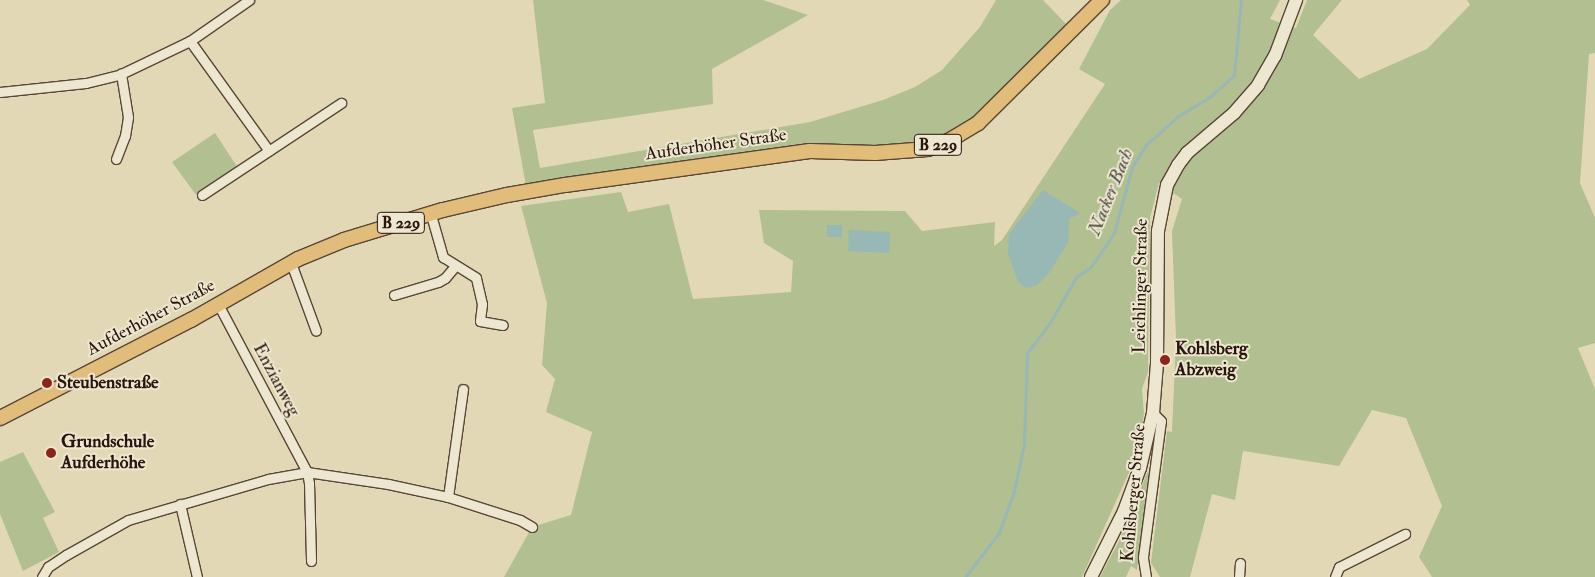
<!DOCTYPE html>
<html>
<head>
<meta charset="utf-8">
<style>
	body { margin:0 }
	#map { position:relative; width:1595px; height:577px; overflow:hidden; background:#e3d8b6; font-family:"IM FELL Double Pica",serif }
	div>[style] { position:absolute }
	.green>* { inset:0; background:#b2bf90 }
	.water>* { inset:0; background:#97b8b5 }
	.stream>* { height:3px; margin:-1.5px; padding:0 1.5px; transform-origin:1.5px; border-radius:1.5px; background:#97b8b5 }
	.roads { filter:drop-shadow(1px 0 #584636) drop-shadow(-1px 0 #584636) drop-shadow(0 1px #584636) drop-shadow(0 -1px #584636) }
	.street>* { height:9px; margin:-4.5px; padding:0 4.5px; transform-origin:4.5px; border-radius:4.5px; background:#ede6d0 }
	.secondary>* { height:12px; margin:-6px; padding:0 6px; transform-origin:6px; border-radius:6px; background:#ede6d0 }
	.primary>* { height:14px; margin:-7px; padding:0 7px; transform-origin:7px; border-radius:7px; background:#e2bc7b }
	.dots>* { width:14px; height:14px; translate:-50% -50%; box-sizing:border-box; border:2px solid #ede6d0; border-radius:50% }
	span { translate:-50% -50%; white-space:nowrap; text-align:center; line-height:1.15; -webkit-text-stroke:4px #ede6d0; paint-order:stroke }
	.shield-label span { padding:1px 4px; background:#ede6d0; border:1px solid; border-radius:4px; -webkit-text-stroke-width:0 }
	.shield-label { font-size:16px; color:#29150b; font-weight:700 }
	.street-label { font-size:18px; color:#29150b }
	.poi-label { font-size:18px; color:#29150b; font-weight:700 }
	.left { translate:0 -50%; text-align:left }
	.water-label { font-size:19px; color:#504e46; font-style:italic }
</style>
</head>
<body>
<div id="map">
	<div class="green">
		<i style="clip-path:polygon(533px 0,763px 0,808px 15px,712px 69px,713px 104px,533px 130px,540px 168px,810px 122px,883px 100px,915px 87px,942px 70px,980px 27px,996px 0,1043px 0,1066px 24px,979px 114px,952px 133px,921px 145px,526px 186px,512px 108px,545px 103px)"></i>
		<i style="clip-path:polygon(1121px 0,1280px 0,1270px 19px,1296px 28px,1307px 0,1342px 0,1313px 35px,1359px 79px,1427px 49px,1470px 5px,1467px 0,1595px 0,1595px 53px,1589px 54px,1580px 183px,1595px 218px,1595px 343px,1578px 348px,1595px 389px,1595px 577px,1432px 577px,1419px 557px,1442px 506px,1406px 418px,1372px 410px,1339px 466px,1243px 451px,1235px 500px,1212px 494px,1190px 577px,1160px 577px,1151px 563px,1167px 431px,1172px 432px,1176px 339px,1172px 231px,1182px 199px,1159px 183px,1150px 218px,1148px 372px,1142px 389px,1144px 413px,1139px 450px,1082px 577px,504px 577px,532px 527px,571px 515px,592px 432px,546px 412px,555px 379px,542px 365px,547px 303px,521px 206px,621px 192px,628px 212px,669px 204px,693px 299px,791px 292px,793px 261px,764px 243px,759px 210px,905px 211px,922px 231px,995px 222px,994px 246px,1002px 240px,1105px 84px,1079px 69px,1110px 10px)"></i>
		<i style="clip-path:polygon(215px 133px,238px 168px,196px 195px,172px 162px)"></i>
		<i style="clip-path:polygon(23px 452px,55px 512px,43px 518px,59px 552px,23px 571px,0 514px,0 462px)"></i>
		<i style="clip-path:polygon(1148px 471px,1151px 473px,1137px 570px,1131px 566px,1126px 577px,1100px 577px,1119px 541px)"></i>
	</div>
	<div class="water">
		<i style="clip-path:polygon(1043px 190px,1080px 213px,1069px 219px,1068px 242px,1050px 272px,1036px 286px,1026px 288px,1018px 282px,1008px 254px,1009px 234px)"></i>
		<i style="clip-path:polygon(827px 225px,842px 225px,842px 237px,827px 237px)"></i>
		<i style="clip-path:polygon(849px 230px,890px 232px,889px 253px,848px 251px)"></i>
	</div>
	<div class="stream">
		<i style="left:965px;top:577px;width:56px;rotate:-52.3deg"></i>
		<i style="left:999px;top:533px;width:45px;rotate:-70.3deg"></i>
		<i style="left:1014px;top:491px;width:48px;rotate:-78deg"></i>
		<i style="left:1024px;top:444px;width:91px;rotate:-88.1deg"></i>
		<i style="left:1027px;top:353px;width:40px;rotate:-53deg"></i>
		<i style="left:1051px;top:321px;width:51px;rotate:-60.4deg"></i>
		<i style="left:1076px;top:277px;width:18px;rotate:-34deg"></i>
		<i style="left:1091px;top:267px;width:41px;rotate:-55.9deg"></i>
		<i style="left:1114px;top:233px;width:68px;rotate:-74.7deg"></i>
		<i style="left:1132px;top:167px;width:26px;rotate:-58deg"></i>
		<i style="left:1146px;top:145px;width:43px;rotate:-42.2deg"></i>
		<i style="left:1178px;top:116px;width:39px;rotate:-31deg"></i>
		<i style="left:1211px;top:96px;width:31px;rotate:-42deg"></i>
		<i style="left:1234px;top:75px;width:75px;rotate:-84.7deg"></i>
	</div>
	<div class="roads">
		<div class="street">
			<i style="left:190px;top:41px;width:135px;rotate:54.3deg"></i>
			<i style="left:0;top:92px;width:86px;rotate:-6deg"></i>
			<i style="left:86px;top:83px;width:36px;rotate:-14deg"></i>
			<i style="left:121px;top:74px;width:76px;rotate:-25.6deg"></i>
			<i style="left:190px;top:41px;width:72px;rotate:-34.8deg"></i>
			<i style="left:116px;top:159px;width:25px;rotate:-69deg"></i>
			<i style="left:125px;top:136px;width:19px;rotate:-81deg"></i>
			<i style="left:128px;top:117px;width:44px;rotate:-99.2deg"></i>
			<i style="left:202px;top:195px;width:167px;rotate:-33.5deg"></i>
			<i style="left:431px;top:215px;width:44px;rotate:74.1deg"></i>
			<i style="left:443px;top:257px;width:39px;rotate:32deg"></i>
			<i style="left:476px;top:278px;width:27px;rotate:77deg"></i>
			<i style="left:482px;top:304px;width:17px;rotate:97deg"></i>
			<i style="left:480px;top:321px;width:23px;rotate:10deg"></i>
			<i style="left:291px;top:263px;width:72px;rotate:69.8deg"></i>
			<i style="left:394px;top:295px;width:46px;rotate:-16.5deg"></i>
			<i style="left:438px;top:282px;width:8px;rotate:-30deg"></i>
			<i style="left:445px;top:278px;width:16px;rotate:-50deg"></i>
			<i style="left:218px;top:304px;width:190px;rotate:62.1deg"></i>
			<i style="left:307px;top:472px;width:11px;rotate:80deg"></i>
			<i style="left:309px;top:483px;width:78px;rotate:88.5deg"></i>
			<i style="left:448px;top:497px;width:109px;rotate:-82.1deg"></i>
			<i style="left:180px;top:504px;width:75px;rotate:76.9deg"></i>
			<i style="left:42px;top:577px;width:12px;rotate:-59deg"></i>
			<i style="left:48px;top:567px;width:22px;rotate:-34deg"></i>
			<i style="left:66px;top:555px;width:71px;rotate:-29.4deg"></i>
			<i style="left:128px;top:520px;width:146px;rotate:-16.3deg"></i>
			<i style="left:268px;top:479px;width:40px;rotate:-10deg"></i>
			<i style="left:307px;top:472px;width:82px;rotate:8.4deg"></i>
			<i style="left:388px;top:484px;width:61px;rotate:12.2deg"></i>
			<i style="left:448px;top:497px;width:76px;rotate:17.7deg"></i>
			<i style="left:520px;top:520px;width:14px;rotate:30deg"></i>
			<i style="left:1146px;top:577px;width:20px;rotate:-99deg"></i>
			<i style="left:1143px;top:557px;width:137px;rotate:-82.5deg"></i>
			<i style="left:1161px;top:421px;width:11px;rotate:-135deg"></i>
			<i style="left:1239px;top:577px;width:14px;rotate:-86deg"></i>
			<i style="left:1335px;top:577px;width:11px;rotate:-68deg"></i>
			<i style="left:1339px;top:567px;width:74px;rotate:-26.6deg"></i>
		</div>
		<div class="secondary">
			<i style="left:1091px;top:577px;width:74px;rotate:-63.4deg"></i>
			<i style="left:1124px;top:511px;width:46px;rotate:-69.6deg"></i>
			<i style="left:1140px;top:468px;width:57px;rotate:-76.7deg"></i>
			<i style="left:1153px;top:413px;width:50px;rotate:-85.4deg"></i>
			<i style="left:1157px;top:363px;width:132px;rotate:-89.6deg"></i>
			<i style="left:1158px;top:231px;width:47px;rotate:-78.9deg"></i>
			<i style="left:1167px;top:185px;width:23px;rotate:-61deg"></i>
			<i style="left:1178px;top:165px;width:15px;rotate:-53deg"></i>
			<i style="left:1187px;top:153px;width:62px;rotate:-40.4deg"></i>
			<i style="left:1234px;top:113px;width:37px;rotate:-49deg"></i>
			<i style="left:1258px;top:85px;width:34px;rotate:-60deg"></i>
			<i style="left:1275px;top:56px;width:60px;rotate:-69.4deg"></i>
		</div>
		<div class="primary">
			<i style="left:0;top:418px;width:215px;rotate:-27.2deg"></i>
			<i style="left:191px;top:320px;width:123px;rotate:-29.7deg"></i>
			<i style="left:298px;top:259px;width:50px;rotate:-22.4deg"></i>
			<i style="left:344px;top:240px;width:103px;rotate:-16.9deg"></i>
			<i style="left:443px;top:210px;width:66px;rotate:-13.2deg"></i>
			<i style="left:507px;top:195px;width:59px;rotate:-9.8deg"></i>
			<i style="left:565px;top:185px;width:247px;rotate:-7.9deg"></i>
			<i style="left:810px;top:151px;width:65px;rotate:1.8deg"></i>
			<i style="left:875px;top:153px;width:53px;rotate:-4.3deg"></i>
			<i style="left:928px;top:149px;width:24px;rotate:-22deg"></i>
			<i style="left:950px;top:140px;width:33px;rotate:-31deg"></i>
			<i style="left:978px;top:123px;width:175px;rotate:-44.8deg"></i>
		</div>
	</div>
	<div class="dots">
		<i style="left:1165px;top:360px;background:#8f2418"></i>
		<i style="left:47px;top:383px;background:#8f2418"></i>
		<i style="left:51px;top:453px;background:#8f2418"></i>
	</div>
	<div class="shield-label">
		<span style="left:938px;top:145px">B 229</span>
		<span style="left:401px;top:223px">B 229</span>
	</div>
	<div class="street-label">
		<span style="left:716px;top:145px;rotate:-8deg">Aufderhöher Straße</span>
		<span style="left:1141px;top:286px;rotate:-89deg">Leichlinger Straße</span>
		<span style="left:151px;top:318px;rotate:-28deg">Aufderhöher Straße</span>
		<span style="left:276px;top:380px;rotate:62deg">Enzianweg</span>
		<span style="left:1134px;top:493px;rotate:-85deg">Kohlsberger Straße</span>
	</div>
	<div class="poi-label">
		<span class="left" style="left:1175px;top:360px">Kohlsberg<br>Abzweig</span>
		<span class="left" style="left:57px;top:383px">Steubenstraße</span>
		<span class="left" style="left:61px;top:453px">Grundschule<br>Aufderhöhe</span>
	</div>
	<div class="water-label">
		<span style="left:1111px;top:192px;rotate:-68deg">Nacker Bach</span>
	</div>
</div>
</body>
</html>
